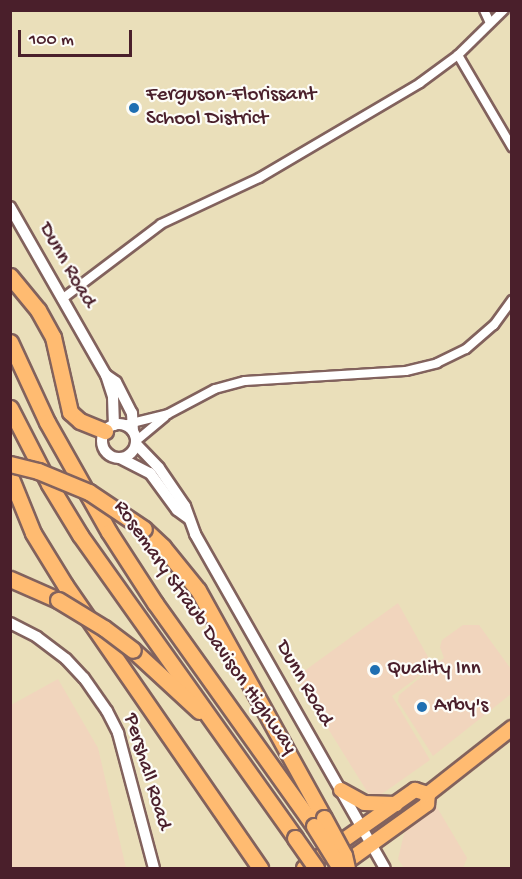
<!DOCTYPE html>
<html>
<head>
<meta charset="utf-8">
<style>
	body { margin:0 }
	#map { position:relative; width:522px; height:879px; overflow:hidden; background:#eadfba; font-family:"Gochi Hand",sans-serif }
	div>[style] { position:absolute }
	.built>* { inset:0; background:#f1d5bd }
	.roads { filter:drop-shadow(2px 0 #82625d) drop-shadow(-2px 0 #82625d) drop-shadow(0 2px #82625d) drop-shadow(0 -2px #82625d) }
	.minor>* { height:8px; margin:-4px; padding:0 4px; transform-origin:4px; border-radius:4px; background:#fff }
	.tertiary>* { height:10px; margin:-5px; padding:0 5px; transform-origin:5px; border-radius:5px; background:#fff }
	.tertiary>.ring { margin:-5px; padding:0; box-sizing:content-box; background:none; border:10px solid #fff; border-radius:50% }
	.primary>* { height:14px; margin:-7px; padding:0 7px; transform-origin:7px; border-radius:7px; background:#ffbb71 }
	.motorway>* { height:15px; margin:-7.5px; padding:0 7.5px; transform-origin:7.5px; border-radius:7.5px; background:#ffbb71 }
	.bridges { filter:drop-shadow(2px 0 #82625d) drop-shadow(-2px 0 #82625d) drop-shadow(0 2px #82625d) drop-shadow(0 -2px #82625d) }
	.motorway-bridge>* { height:15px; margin:-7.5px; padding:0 7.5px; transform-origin:7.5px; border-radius:7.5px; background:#ffbb71 }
	.dots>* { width:16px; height:16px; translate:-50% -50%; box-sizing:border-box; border:3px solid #fdfcf7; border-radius:50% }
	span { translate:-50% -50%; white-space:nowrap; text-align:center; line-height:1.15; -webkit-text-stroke:4.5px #fdfcf7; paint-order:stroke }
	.poi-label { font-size:21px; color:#4a1f2b }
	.left { translate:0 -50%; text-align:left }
	.street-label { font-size:21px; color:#4a1f2b }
	.frame { position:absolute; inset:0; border:12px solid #4a1f2b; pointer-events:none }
	.scale { position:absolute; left:18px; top:30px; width:114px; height:27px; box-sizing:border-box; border:3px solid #4a1f2b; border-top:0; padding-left:8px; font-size:18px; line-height:21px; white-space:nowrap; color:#4a1f2b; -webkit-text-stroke:4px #fdfcf7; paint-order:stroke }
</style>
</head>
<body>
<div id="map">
	<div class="built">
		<i style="clip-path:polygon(398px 603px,433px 666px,392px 696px,430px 760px,379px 796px,368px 793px,296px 677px)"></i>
		<i style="clip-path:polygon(463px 625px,479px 625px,511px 669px,511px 694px,433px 756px,398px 701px,399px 695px,444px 658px,440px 647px,442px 640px)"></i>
		<i style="clip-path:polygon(58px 679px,98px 748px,126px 868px,11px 868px,11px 705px)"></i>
		<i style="clip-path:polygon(435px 804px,467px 858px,463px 868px,404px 868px,398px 859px,404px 834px,413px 822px)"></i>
	</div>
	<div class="roads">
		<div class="minor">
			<i style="left:484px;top:10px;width:14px;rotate:65deg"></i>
			<i style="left:458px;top:55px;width:107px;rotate:59.6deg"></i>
			<i style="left:62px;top:299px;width:124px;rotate:-37.1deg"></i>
			<i style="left:161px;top:224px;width:108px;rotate:-25.1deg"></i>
			<i style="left:259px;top:178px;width:187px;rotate:-30.5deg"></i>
			<i style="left:420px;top:83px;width:47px;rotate:-36.4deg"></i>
			<i style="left:458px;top:55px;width:64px;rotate:-44.4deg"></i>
			<i style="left:124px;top:425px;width:45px;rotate:-14deg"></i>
			<i style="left:168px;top:414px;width:53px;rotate:-28deg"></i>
			<i style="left:215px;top:389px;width:31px;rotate:-15deg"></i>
			<i style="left:245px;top:381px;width:161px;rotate:-3.6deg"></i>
			<i style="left:406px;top:371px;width:32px;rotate:-14deg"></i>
			<i style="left:437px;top:363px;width:32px;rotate:-26deg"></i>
			<i style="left:466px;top:349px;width:37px;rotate:-41deg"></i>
			<i style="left:494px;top:325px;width:31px;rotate:-54deg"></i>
			<i style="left:136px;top:441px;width:38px;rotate:-40deg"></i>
		</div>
		<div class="tertiary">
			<i style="left:10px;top:207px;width:193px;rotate:60.3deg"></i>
			<i style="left:106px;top:375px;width:23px;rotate:72deg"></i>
			<i style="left:113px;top:397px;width:28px;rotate:88deg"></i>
			<i style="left:106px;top:375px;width:12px;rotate:35deg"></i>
			<i style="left:116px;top:382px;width:35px;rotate:63deg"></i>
			<i style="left:132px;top:413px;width:18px;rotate:87deg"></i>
			<i class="ring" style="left:102px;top:424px;width:24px;height:24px"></i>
			<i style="left:136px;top:444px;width:33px;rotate:46deg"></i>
			<i style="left:159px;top:468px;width:46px;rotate:55.6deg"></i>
			<i style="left:185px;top:506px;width:30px;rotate:70deg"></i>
			<i style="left:195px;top:534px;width:384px;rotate:60.4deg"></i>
			<i style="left:120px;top:458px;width:34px;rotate:27deg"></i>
			<i style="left:150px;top:473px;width:46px;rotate:53.9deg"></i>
			<i style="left:177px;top:510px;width:14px;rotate:36deg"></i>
			<i style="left:10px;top:623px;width:30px;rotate:27deg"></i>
			<i style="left:37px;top:637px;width:36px;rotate:37deg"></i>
			<i style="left:66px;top:659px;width:26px;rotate:47deg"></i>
			<i style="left:84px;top:678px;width:40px;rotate:55.1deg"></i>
			<i style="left:107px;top:711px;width:25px;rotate:63deg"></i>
			<i style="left:118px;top:733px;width:140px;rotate:75.1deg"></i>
		</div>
		<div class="primary">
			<i style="left:341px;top:790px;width:26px;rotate:29deg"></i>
			<i style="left:364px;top:803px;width:32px;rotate:2deg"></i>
			<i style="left:304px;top:868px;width:136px;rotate:-35.1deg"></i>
			<i style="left:415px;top:790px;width:14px;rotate:17deg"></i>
			<i style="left:338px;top:868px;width:110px;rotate:-35.7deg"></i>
			<i style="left:427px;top:804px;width:10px;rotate:-84deg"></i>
			<i style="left:428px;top:794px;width:107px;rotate:-38.2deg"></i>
		</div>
		<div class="motorway">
			<i style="left:10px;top:276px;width:44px;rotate:50.5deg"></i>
			<i style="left:38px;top:310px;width:31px;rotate:61deg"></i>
			<i style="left:53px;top:337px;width:77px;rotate:77.2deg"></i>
			<i style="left:70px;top:412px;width:13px;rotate:42deg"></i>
			<i style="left:80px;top:421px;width:27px;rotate:22deg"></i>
			<i style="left:10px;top:342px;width:88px;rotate:65.2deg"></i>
			<i style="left:47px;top:422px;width:126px;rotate:60.6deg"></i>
			<i style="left:109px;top:532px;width:85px;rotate:57.1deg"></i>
			<i style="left:155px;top:603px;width:274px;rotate:54.5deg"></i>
			<i style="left:10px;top:408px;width:85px;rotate:62.8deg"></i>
			<i style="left:49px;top:484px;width:60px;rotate:58.7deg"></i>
			<i style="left:80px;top:535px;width:372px;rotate:54.6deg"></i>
			<i style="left:10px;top:476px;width:61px;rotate:68deg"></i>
			<i style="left:33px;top:533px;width:61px;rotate:58.4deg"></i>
			<i style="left:65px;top:585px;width:344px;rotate:55.4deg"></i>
			<i style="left:144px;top:529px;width:26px;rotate:43deg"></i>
			<i style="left:163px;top:547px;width:55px;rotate:50.9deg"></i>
			<i style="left:198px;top:590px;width:260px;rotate:61.1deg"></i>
			<i style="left:10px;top:579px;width:52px;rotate:23.6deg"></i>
			<i style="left:133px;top:650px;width:90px;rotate:42.7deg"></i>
		</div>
	</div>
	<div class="bridges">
		<div class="motorway-bridge">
			<i style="left:10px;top:464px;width:29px;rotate:14deg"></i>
			<i style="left:38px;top:471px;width:55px;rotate:22.4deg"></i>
			<i style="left:89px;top:492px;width:66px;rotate:33.9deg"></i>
			<i style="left:58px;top:600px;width:54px;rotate:31.3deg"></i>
			<i style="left:104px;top:628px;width:36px;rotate:37deg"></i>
			<i style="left:324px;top:818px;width:42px;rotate:61.6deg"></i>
			<i style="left:344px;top:855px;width:13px;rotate:77deg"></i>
			<i style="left:314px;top:826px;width:49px;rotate:58.2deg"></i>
			<i style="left:295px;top:838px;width:37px;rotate:55deg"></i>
		</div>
	</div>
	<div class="dots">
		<i style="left:134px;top:108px;background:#1f6fb2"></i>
		<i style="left:375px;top:670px;background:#1f6fb2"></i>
		<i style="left:422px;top:707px;background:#1f6fb2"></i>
	</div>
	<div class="poi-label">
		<span class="left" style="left:146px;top:108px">Ferguson-Florissant<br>School District</span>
		<span class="left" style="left:387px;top:670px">Quality Inn</span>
		<span class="left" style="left:434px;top:707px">Arby's</span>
	</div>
	<div class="street-label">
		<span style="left:66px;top:266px;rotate:60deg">Dunn Road</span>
		<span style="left:204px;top:628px;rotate:55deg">Rosemary Straub Davison Highway</span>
		<span style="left:303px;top:684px;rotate:60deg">Dunn Road</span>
		<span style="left:146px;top:772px;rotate:73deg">Pershall Road</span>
	</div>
	<div class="frame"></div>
	<div class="scale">100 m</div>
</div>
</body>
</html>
